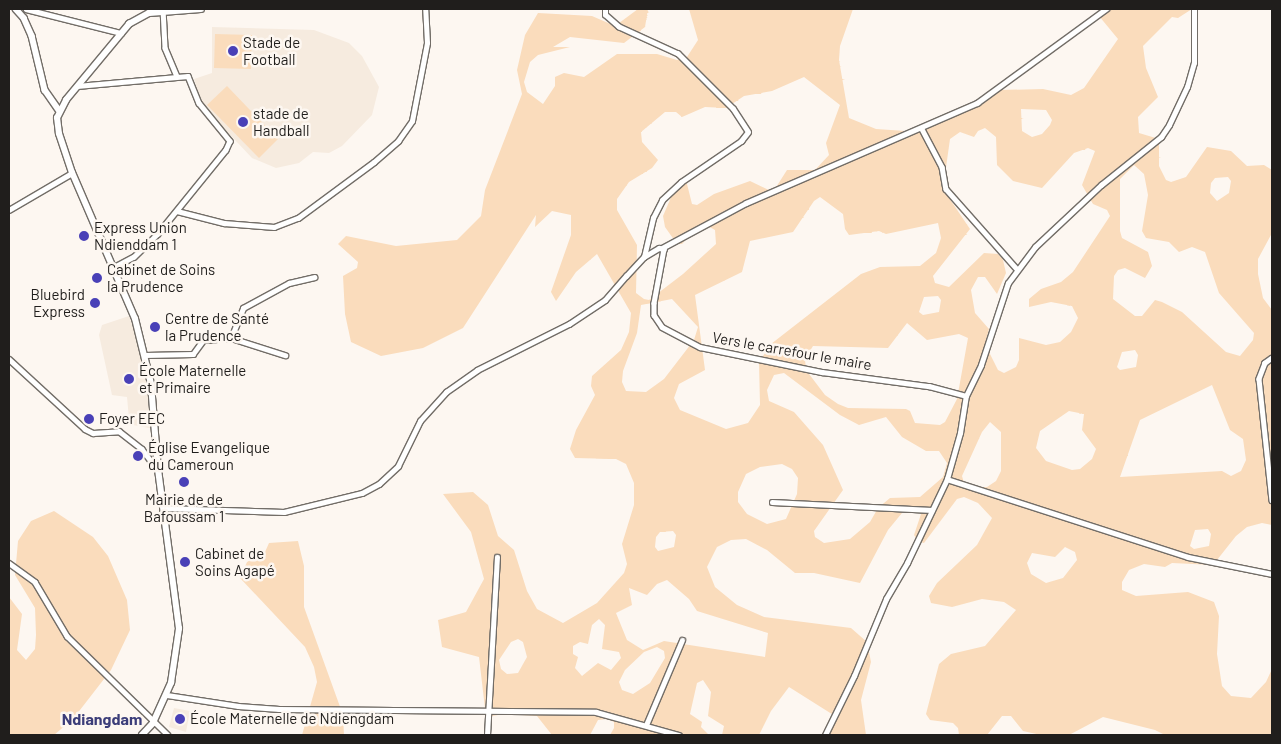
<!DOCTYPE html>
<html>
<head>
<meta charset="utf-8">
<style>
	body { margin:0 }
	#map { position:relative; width:1281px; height:744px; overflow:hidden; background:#fdf7f1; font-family:Barlow,sans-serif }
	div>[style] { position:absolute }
	.built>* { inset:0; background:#f6ebdf }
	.green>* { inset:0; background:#fadcbc }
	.roads { filter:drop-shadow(1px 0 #726d67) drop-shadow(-1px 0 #726d67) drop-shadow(0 1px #726d67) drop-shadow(0 -1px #726d67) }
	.minor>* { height:4.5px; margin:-2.25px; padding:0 2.25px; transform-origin:2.25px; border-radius:2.25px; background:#fff }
	.tertiary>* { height:5.5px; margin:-2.75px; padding:0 2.75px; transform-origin:2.75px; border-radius:2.75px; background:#fff }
	.dots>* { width:14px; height:14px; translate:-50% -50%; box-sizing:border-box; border:2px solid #fdf7f1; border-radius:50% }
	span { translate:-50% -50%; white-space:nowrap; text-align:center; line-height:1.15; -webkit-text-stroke:5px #fdf7f1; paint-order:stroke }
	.poi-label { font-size:15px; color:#201e1c }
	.left { translate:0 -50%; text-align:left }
	.right { translate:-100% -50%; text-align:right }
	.street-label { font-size:15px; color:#201e1c }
	.neighbourhood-label { font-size:16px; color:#3b3d79; font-weight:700 }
	.frame { position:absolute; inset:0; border:10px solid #201e1c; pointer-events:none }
</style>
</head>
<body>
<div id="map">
	<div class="built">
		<i style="clip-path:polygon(212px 27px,314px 30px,349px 43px,362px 56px,379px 87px,372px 115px,342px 146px,329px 153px,313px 152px,299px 163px,276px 168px,252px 158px,203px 106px,194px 79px,212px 73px)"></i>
		<i style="clip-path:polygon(129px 316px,145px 359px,155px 429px,133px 425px,129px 419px,127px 397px,112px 395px,99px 335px,102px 325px)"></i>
		<i style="clip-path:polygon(174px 708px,190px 711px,186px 732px,169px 727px)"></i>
	</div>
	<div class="green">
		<i style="clip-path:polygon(evenodd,638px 9px,648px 9px,645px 27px,624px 43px,570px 37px,553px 47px,570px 47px,538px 55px,530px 62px,524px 82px,527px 92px,543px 104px,555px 86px,555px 77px,564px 73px,584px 77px,617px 54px,657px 54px,677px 60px,687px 57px,698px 40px,689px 9px,853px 9px,840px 46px,839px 60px,849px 118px,876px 129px,921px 132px,1000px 90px,1043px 89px,1071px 95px,1084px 88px,1118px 39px,1099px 16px,1100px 9px,1192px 9px,1178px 18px,1172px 17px,1143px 46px,1146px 68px,1158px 97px,1138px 117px,1139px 133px,1159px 139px,1159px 166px,1166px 180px,1171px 182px,1186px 177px,1207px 147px,1231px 151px,1247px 166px,1264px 165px,1272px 170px,1272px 233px,1258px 259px,1258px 274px,1263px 298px,1272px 310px,1272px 525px,1262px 523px,1247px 527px,1236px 536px,1213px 565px,1172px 563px,1165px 567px,1144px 564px,1129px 570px,1122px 582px,1122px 590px,1136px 596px,1188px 592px,1214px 602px,1219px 616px,1217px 654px,1222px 686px,1231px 696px,1251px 698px,1266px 682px,1272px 669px,1272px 735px,1165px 735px,1155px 730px,1103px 717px,1069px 735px,1041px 735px,1023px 731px,1011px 716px,1002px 716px,987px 735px,959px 735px,958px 728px,953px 723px,930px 720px,926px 714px,939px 664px,951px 654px,985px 646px,1016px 610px,1004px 602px,982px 599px,952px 607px,931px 603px,929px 596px,937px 583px,977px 545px,992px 518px,978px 503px,964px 497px,957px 499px,924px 543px,918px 541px,914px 535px,921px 514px,916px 509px,902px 513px,888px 530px,860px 583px,814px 573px,795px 573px,767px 550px,746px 539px,731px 540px,717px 547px,707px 567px,715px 587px,737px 605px,764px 617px,851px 628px,867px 642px,871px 662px,861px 700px,866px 735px,826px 735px,835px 716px,789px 687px,771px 711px,759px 735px,722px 735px,724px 726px,708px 716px,711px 692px,703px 680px,697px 683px,690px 714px,702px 722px,701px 727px,709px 735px,610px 735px,614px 728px,614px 722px,607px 719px,598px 720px,590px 735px,552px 735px,537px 716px,504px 714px,486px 717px,479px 657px,442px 647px,438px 620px,466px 612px,484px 579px,471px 532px,443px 494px,473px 492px,488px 505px,498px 536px,514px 550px,527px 591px,537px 609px,563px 623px,597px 603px,624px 573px,627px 564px,622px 544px,634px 505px,634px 483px,626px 464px,616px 459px,575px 458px,570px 449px,576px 430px,595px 395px,591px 386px,592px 376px,621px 350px,629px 332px,631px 313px,597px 254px,576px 272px,556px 301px,551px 292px,571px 235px,571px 215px,552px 211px,535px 227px,536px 215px,463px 328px,423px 348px,381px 356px,351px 342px,345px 314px,343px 276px,357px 268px,358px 262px,338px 244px,346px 236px,396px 246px,457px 240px,481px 216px,485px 190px,522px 94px,517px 70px,525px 35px,538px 13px,592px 16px,615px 26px,638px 9px,804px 77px,840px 105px,826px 143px,829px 155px,815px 170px,787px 170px,773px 192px,750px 181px,714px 194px,697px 205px,692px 204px,687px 184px,683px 182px,675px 188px,663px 216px,665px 227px,677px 244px,682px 244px,696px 229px,706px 225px,715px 230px,716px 244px,683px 274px,649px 300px,644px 299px,636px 293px,637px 245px,617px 210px,617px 199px,629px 182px,652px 168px,658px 160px,642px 142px,641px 132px,665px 112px,676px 112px,682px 117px,705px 107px,726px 108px,744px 96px,772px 91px,804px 77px,638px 9px,1021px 109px,1046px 110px,1052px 120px,1050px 125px,1042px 134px,1032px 137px,1022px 131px,1021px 109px,638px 9px,985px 128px,996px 137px,997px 165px,1013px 181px,1042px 188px,1074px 153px,1088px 148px,1095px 151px,1082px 185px,1093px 204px,1107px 210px,1110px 216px,1073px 272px,1061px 282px,1041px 289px,1029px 299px,1029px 307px,1051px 302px,1072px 306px,1078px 318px,1071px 332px,1060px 342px,1046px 345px,1019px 338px,1019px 360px,1016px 367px,1004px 373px,998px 370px,985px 344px,989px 329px,975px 313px,971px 290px,978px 277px,985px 277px,997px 294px,1006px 273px,1003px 260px,998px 254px,984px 253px,949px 287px,935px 283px,933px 276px,970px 229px,943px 189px,950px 139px,960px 132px,974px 137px,978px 131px,985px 128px,638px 9px,1134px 165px,1144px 174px,1148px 195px,1142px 231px,1146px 238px,1169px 242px,1179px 252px,1192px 247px,1205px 252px,1219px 293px,1254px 333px,1253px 340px,1240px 356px,1226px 352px,1182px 312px,1162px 302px,1155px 300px,1142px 316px,1135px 316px,1113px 299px,1114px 276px,1118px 270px,1125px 268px,1145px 278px,1152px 266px,1148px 252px,1122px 238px,1120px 231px,1120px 179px,1134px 165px,638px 9px,1228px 177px,1231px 181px,1229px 193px,1217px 201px,1210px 193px,1211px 183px,1215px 178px,1228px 177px,638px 9px,820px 197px,843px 214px,845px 229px,849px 235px,879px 231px,886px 234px,938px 223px,941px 238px,936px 253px,920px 266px,880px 267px,861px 274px,771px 344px,759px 362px,760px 405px,748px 423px,726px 429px,680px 410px,674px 398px,679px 384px,705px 370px,695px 295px,742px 272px,750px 241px,793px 232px,814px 201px,820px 197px,638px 9px,938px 296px,941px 300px,939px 312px,923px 315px,919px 312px,924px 297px,938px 296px,638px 9px,672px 299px,698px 327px,694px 340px,664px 379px,646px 392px,626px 391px,622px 382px,623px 371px,637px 333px,641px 305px,672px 299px,638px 9px,907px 323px,927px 340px,959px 334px,968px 338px,957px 399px,945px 422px,940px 425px,915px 423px,910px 411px,906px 409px,848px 408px,838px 404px,825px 395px,806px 370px,805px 359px,813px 346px,888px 348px,907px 323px,638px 9px,1135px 350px,1138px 355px,1136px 367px,1120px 370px,1117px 367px,1122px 352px,1135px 350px,638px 9px,784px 373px,840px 415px,859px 425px,886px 417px,902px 437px,926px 451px,939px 451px,947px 463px,943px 477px,920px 497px,890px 498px,878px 508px,870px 522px,850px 539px,824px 543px,815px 537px,814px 531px,843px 490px,823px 445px,794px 412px,769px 401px,767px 390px,774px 375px,784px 373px,638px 9px,1212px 385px,1230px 430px,1243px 439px,1246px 460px,1241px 471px,1231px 476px,1222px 471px,1120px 477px,1140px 420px,1212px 385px,638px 9px,1069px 411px,1084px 414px,1082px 430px,1096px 449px,1092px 459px,1080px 469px,1072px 470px,1046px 461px,1036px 448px,1040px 431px,1069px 411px,638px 9px,990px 422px,1001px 432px,1001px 471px,996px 481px,987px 487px,973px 488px,964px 483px,962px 476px,982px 432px,990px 422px,638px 9px,782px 464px,792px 469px,798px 478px,797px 494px,786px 519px,767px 524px,747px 514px,738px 502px,738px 492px,746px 474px,760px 467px,782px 464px,638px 9px,1208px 529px,1211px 534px,1209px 546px,1194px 549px,1190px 546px,1195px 530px,1208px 529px,638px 9px,673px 531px,676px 535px,674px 547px,658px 551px,655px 547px,656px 537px,660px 532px,673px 531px,638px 9px,1065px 547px,1075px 552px,1077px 560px,1063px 578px,1046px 583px,1031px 574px,1027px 563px,1032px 553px,1055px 557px,1065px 547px,638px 9px,667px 580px,689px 599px,697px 611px,768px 633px,765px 657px,664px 641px,643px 650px,627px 640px,616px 613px,632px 605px,629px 588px,647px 595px,657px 584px,667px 580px,638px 9px,599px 619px,605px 625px,602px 649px,619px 652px,621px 658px,611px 670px,598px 663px,582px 676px,575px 668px,578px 657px,573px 654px,573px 646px,580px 642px,588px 644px,592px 625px,599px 619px,638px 9px,518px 639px,523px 642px,527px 657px,518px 673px,507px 674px,501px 669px,499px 660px,511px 642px,518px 639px,638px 9px,657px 647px,664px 651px,665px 658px,650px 683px,633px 694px,622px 690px,619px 682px,625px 670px,644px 652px,657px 647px)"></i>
		<i style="clip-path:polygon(215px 34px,252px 35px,251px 69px,214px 68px)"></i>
		<i style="clip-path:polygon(227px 86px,278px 139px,259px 158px,207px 105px)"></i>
		<i style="clip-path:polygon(54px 511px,93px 537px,108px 556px,127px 600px,130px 630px,111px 670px,73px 719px,54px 735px,9px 735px,9px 597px,22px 614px,17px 650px,26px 660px,35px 649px,36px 635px,35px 608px,15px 575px,18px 541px,31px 521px)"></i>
		<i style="clip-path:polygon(298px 541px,304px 566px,304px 607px,343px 715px,344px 735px,302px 735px,317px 682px,314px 667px,305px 647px,240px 578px,247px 562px,265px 552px,269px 543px)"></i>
	</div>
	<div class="roads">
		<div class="minor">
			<i style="left:26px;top:9px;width:98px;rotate:14.2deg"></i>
			<i style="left:163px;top:9px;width:39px;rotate:87deg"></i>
			<i style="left:165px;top:48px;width:30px;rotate:67deg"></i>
			<i style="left:77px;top:86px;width:111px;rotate:-5.1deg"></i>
			<i style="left:188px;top:76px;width:29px;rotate:68deg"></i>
			<i style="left:199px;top:103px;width:49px;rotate:50.8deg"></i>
			<i style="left:230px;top:141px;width:10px;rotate:114deg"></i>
			<i style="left:226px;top:150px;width:108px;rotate:129deg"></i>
			<i style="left:158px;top:234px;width:33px;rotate:136deg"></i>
			<i style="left:134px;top:257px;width:24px;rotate:152deg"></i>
			<i style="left:922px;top:129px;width:43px;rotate:62.2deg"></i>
			<i style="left:942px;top:167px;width:22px;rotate:80deg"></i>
			<i style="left:946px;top:189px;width:107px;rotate:48.4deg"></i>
			<i style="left:9px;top:210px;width:73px;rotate:-30.4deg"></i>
			<i style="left:177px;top:211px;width:49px;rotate:14.3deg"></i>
			<i style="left:224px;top:223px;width:50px;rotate:4.6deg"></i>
			<i style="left:274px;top:227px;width:26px;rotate:-21deg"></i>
			<i style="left:298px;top:218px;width:94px;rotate:-36.4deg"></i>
			<i style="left:374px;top:162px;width:32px;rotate:-41deg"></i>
			<i style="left:398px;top:141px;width:24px;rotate:-55deg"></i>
			<i style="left:412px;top:121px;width:79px;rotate:-79.1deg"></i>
			<i style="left:427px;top:43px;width:34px;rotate:-93deg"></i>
			<i style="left:662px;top:248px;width:95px;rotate:-28.2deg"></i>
			<i style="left:746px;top:203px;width:252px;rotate:-23.4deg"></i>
			<i style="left:977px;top:103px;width:160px;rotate:-36.1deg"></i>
			<i style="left:644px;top:257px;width:17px;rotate:-31deg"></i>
			<i style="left:659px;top:248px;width:5px;rotate:11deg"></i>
			<i style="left:664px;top:249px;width:55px;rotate:100.5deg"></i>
			<i style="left:654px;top:303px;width:12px;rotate:90deg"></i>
			<i style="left:654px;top:315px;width:14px;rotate:56deg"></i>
			<i style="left:662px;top:327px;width:43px;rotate:27.8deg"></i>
			<i style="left:700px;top:347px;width:125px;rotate:11.6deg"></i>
			<i style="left:822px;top:372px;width:108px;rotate:7.5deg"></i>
			<i style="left:929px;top:386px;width:38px;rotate:15deg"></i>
			<i style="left:231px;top:338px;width:32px;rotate:-68deg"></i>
			<i style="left:243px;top:308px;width:52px;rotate:-28.5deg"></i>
			<i style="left:289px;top:283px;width:26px;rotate:-13deg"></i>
			<i style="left:145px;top:355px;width:48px;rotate:-1.2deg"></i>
			<i style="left:193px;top:354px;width:17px;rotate:-54deg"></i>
			<i style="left:203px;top:340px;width:28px;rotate:-4deg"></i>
			<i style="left:231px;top:338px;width:57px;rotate:17.5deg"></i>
			<i style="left:1272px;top:358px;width:9px;rotate:144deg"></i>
			<i style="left:1265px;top:363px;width:17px;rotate:111deg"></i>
			<i style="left:1259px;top:379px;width:122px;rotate:83.9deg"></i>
			<i style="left:9px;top:359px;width:103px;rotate:42.6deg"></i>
			<i style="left:85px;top:429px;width:9px;rotate:27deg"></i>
			<i style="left:93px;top:433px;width:26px;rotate:-4deg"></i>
			<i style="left:119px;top:431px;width:29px;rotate:38deg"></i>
			<i style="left:142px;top:449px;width:26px;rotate:53deg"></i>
			<i style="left:947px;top:479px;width:253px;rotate:17.9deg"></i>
			<i style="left:1188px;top:557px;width:86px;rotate:11.4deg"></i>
			<i style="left:772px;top:502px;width:160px;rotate:2.9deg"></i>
			<i style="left:164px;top:508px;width:120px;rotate:1.9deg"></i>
			<i style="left:284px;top:512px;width:80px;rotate:-13.7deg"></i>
			<i style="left:362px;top:493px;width:19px;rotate:-28deg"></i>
			<i style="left:379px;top:484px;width:26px;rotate:-43deg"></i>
			<i style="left:398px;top:466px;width:50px;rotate:-63.9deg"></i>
			<i style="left:420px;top:421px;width:39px;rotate:-48deg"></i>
			<i style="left:446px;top:392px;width:38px;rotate:-35deg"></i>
			<i style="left:477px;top:370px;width:103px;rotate:-26.6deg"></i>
			<i style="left:569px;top:324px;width:43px;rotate:-33.7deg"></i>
			<i style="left:605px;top:300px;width:32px;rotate:-49deg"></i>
			<i style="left:626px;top:276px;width:26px;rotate:-47deg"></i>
			<i style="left:644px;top:257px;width:40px;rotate:-77deg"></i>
			<i style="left:653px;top:218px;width:20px;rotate:-63deg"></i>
			<i style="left:662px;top:200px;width:26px;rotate:-43deg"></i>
			<i style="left:681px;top:182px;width:73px;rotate:-34.3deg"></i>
			<i style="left:741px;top:141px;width:11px;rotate:-52deg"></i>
			<i style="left:748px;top:132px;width:27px;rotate:-123deg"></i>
			<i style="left:733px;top:109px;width:78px;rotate:-135deg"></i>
			<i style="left:678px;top:54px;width:65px;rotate:-155.4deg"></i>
			<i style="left:619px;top:27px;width:18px;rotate:-139deg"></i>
			<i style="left:605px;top:15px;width:6px;rotate:-90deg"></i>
			<i style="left:9px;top:563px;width:32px;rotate:36deg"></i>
			<i style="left:35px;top:582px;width:63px;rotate:59.3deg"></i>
			<i style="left:67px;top:636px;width:141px;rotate:44.4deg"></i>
			<i style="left:167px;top:695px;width:72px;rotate:8.8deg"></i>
			<i style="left:238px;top:706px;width:41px;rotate:4.2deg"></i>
			<i style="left:279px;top:709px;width:317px;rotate:0.5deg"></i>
			<i style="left:596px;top:712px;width:86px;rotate:15.5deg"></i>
			<i style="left:646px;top:725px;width:92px;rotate:-67deg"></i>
			<i style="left:487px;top:735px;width:178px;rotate:-86.8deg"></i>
			<i style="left:825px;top:735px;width:66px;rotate:-63.8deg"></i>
			<i style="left:854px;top:676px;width:83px;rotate:-67.4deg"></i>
			<i style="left:886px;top:599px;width:42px;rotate:-59.7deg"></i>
			<i style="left:907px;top:563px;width:93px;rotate:-64.5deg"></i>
			<i style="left:947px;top:479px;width:48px;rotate:-74.2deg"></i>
			<i style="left:960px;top:433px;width:37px;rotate:-81deg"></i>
			<i style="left:966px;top:396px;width:34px;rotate:-64deg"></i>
			<i style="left:981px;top:365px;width:86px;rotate:-71.8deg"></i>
			<i style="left:1008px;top:283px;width:45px;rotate:-53.1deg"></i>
			<i style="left:1035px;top:247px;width:91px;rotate:-43.2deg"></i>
			<i style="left:1101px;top:185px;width:77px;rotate:-38.7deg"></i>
			<i style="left:1161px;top:137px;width:14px;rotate:-56deg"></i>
			<i style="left:1169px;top:125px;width:42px;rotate:-64.7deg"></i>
			<i style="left:1187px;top:87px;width:25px;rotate:-74deg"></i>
			<i style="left:1194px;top:63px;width:54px;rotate:-90deg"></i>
		</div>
		<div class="tertiary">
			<i style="left:16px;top:9px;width:12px;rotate:48deg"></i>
			<i style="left:24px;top:18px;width:20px;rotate:66deg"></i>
			<i style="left:32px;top:36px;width:56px;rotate:76.5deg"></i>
			<i style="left:45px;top:90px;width:24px;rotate:55deg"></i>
			<i style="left:142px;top:735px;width:16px;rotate:-47deg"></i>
			<i style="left:153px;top:723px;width:44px;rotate:-65.8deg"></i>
			<i style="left:171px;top:683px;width:55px;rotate:-81.6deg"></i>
			<i style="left:179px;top:629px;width:160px;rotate:-97.5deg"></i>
			<i style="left:158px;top:470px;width:86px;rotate:-94.7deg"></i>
			<i style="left:151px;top:384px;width:67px;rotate:-103.8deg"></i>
			<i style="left:135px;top:319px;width:159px;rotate:-113.3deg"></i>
			<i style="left:72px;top:173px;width:41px;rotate:-108.4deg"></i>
			<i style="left:59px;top:134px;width:16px;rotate:-97deg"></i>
			<i style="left:57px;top:118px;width:20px;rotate:-63deg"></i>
			<i style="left:66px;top:100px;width:99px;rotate:-50.3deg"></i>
			<i style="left:129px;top:24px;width:23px;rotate:-29deg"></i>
			<i style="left:149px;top:13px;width:52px;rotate:-4.4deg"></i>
		</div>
	</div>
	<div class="dots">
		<i style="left:233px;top:51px;background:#4940b7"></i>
		<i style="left:243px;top:122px;background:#4940b7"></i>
		<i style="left:84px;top:236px;background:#4940b7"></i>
		<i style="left:97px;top:278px;background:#4940b7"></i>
		<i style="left:95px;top:303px;background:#4940b7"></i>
		<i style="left:155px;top:327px;background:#4940b7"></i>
		<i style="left:129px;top:379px;background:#4940b7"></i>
		<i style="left:89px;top:419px;background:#4940b7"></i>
		<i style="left:138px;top:456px;background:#4940b7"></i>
		<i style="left:184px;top:482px;background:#4940b7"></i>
		<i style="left:185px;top:562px;background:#4940b7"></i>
		<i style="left:180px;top:719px;background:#4940b7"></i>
	</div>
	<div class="poi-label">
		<span class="left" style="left:243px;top:51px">Stade de<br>Football</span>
		<span class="left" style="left:253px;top:122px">stade de<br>Handball</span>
		<span class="left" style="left:94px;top:236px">Express Union<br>Ndienddam 1</span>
		<span class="left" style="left:107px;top:278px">Cabinet de Soins<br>la Prudence</span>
		<span class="right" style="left:85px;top:303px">Bluebird<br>Express</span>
		<span class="left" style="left:165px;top:327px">Centre de Santé<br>la Prudence</span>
		<span class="left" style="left:139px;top:379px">École Maternelle<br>et Primaire</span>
		<span class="left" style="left:99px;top:419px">Foyer EEC</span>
		<span class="left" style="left:148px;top:456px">Église Evangelique<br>du Cameroun</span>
		<span style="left:184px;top:508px">Mairie de de<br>Bafoussam 1</span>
		<span class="left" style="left:195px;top:562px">Cabinet de<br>Soins Agapé</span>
		<span class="left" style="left:190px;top:719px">École Maternelle de Ndiengdam</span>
	</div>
	<div class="street-label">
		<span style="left:792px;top:351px;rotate:10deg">Vers le carrefour le maire</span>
	</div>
	<div class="neighbourhood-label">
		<span style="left:102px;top:719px">Ndiangdam</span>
	</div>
	<div class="frame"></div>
</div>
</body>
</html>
